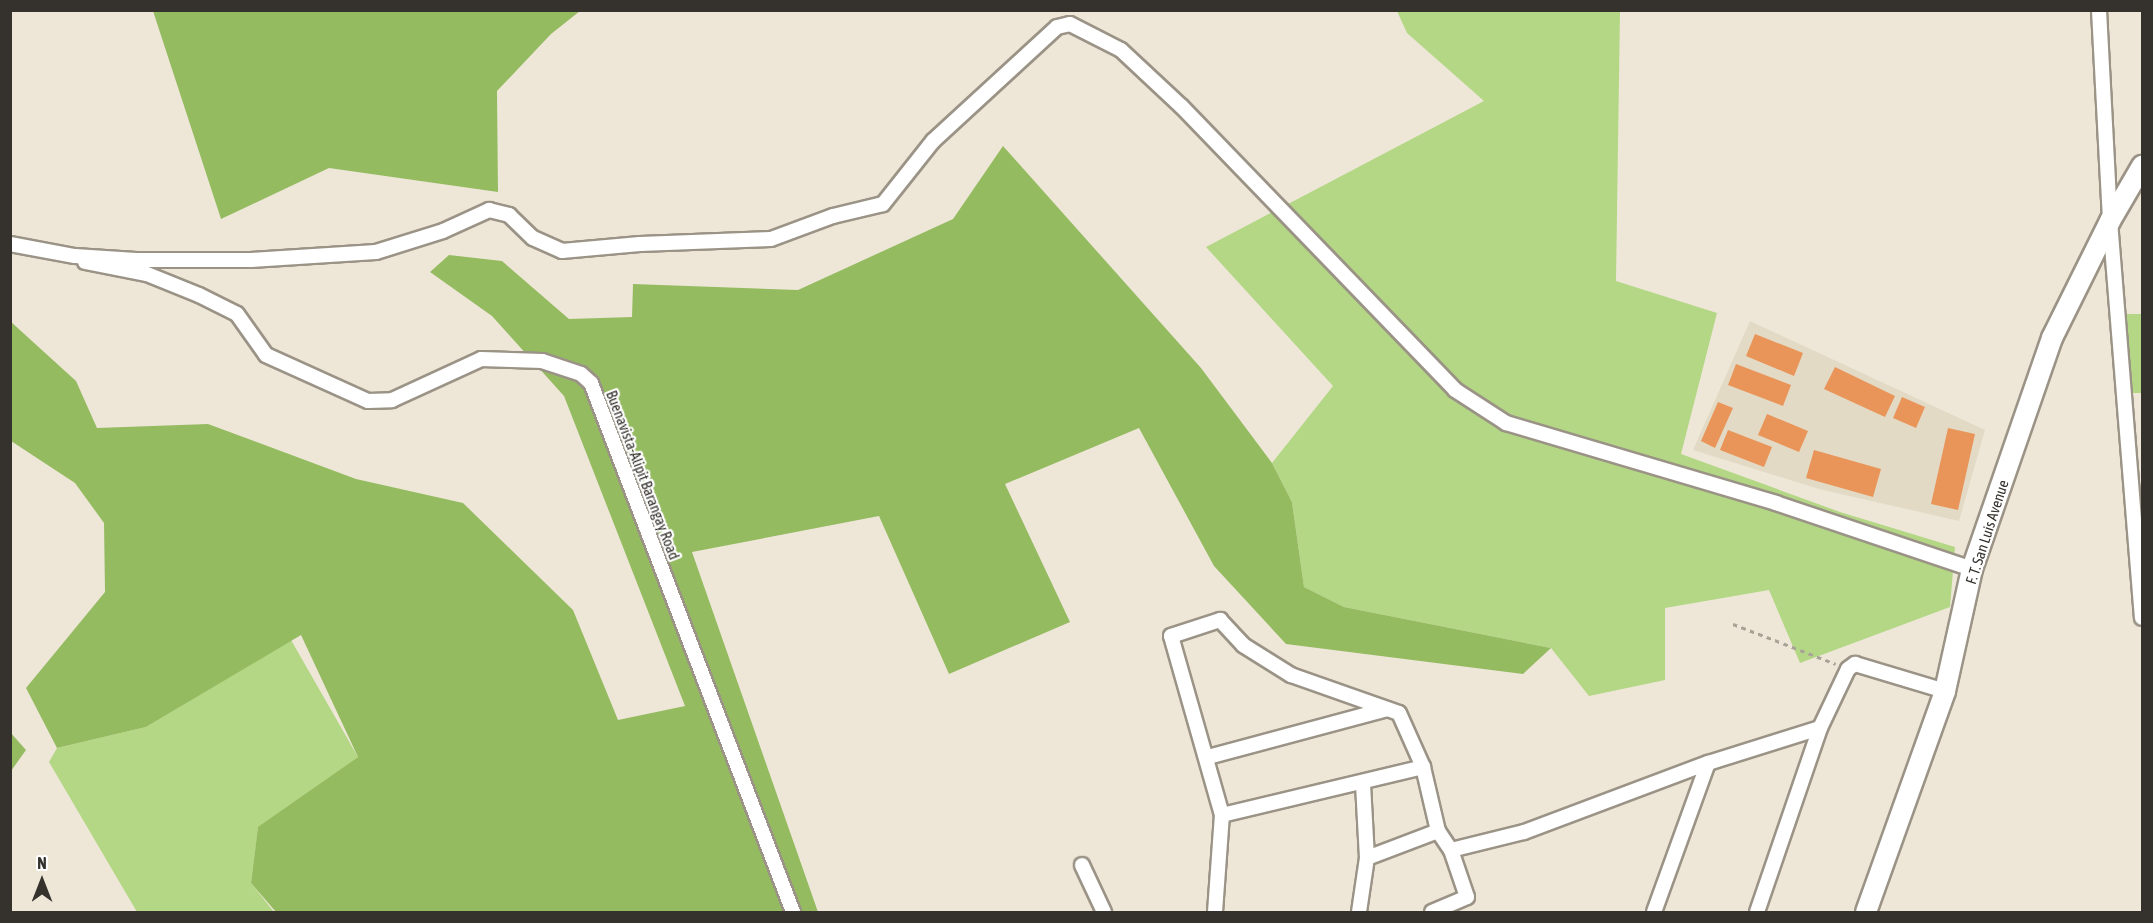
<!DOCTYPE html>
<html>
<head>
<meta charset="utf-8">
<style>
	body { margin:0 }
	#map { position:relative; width:2153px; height:923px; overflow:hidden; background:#eee7d8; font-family:"Asap Condensed",sans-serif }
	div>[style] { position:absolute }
	.education>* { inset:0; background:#e3dac5 }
	.green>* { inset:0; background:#b3d784 }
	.forest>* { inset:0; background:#95bb61 }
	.building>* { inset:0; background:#e9955a }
	.path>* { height:3px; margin-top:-1.5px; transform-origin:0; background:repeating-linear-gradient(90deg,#a8a297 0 4.5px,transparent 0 9px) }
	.roads { filter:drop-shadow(2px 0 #9a9386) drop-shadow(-2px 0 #9a9386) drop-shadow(0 2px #9a9386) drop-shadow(0 -2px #9a9386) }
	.street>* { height:14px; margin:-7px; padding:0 7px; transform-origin:7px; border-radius:7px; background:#fff }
	.secondary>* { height:20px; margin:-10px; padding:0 10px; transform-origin:10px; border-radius:10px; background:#fff }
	span { translate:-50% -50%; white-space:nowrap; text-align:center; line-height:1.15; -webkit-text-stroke:4.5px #fff; paint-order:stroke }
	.street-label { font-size:15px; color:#35322d }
	.frame { position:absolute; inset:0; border:12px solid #35322d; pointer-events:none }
	.north { position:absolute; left:12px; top:851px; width:60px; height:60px; -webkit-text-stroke:4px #fff; paint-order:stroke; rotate:0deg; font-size:16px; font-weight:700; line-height:24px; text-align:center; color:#35322d }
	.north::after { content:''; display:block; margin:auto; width:21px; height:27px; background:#35322d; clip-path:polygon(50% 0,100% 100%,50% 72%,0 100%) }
</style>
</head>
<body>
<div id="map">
	<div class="education">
		<i style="clip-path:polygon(1750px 321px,1985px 430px,1959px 521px,1819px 489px,1693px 450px)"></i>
	</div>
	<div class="green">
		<i style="clip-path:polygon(1397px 11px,1620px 11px,1616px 281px,1717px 313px,1681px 454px,1840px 512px,1955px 547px,1950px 607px,1800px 663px,1769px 590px,1665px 608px,1665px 680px,1589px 696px,1551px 648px,1344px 607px,1304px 587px,1292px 502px,1272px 463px,1333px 386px,1206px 247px,1484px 101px,1407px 33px)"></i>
		<i style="clip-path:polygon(2127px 314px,2142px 314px,2142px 393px,2128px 393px)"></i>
		<i style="clip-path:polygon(291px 640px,358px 757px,258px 828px,251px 883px,274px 912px,137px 912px,49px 762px,57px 748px,146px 727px)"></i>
	</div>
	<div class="forest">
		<i style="clip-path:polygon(153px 11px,153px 10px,580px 11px,551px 34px,497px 91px,498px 192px,329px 168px,221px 219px)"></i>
		<i style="clip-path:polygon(1003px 146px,1201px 368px,1272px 463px,1292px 502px,1304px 587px,1344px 607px,1551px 648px,1523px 674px,1286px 644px,1214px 566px,1139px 428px,1005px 484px,1070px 622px,949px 674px,879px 516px,692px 552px,818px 912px,276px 912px,251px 883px,258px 827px,358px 757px,301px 635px,146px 727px,57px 748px,26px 688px,105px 592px,104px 523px,75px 483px,11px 441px,10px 321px,76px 381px,97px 428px,208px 424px,356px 479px,463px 503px,573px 610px,618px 720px,685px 706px,564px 396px,492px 316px,430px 272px,449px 255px,502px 261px,569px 319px,632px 317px,633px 284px,798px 290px,953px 219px)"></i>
		<i style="clip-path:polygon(10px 732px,26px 750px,11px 771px,10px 771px)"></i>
	</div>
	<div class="building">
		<i style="clip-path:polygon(1755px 334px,1803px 353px,1794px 376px,1746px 356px)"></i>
		<i style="clip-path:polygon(1736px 364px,1791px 385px,1783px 406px,1728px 385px)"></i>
		<i style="clip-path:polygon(1835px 367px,1895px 396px,1885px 417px,1824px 389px)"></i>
		<i style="clip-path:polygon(1902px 397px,1925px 407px,1916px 428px,1893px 418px)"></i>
		<i style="clip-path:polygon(1718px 402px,1733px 408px,1715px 448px,1701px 441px)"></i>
		<i style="clip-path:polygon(1767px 414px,1808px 431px,1799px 452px,1758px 435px)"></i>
		<i style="clip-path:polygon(1948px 428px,1975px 434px,1958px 510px,1931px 504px)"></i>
		<i style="clip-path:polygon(1728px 430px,1772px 447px,1764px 467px,1720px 450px)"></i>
		<i style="clip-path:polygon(1814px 450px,1881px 469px,1873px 497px,1806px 478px)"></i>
	</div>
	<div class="path">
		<i style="left:1733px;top:624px;width:110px;rotate:21.2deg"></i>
	</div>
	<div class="roads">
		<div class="street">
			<i style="left:2099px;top:10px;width:211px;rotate:87deg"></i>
			<i style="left:2110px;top:221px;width:398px;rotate:85.4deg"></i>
			<i style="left:10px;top:244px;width:66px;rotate:10.5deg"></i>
			<i style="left:75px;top:256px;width:61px;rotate:3.8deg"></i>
			<i style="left:136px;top:260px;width:115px"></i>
			<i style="left:251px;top:260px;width:125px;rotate:-3.7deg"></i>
			<i style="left:376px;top:252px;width:70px;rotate:-17.4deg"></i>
			<i style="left:443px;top:231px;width:51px;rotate:-24.5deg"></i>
			<i style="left:489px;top:210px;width:21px;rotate:14deg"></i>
			<i style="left:509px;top:215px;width:33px;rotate:44deg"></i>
			<i style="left:533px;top:238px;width:32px;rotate:24deg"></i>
			<i style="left:562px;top:251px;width:78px;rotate:-5.1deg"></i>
			<i style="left:640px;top:244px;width:131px;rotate:-2.2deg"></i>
			<i style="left:771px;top:239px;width:66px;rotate:-20.4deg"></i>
			<i style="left:833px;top:216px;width:51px;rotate:-13.5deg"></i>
			<i style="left:883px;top:204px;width:80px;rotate:-51.6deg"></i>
			<i style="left:933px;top:141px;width:168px;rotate:-42.6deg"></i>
			<i style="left:1057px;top:27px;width:13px;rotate:-13deg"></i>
			<i style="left:1070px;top:24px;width:57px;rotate:27deg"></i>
			<i style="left:1121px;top:50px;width:83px;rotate:43.1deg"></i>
			<i style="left:1182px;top:107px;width:393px;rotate:46deg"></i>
			<i style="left:1455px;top:390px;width:61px;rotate:32.9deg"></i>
			<i style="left:1506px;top:423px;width:282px;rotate:16.5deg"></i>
			<i style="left:1776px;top:503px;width:207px;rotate:18.6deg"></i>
			<i style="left:85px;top:262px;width:63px;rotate:11deg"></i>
			<i style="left:147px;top:274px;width:56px;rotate:22deg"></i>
			<i style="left:199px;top:295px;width:42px;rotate:26.6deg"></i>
			<i style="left:237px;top:314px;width:50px;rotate:54.7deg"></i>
			<i style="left:266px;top:355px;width:112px;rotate:24.3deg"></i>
			<i style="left:368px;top:401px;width:24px;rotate:-2deg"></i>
			<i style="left:392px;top:400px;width:98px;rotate:-24.7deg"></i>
			<i style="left:481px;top:359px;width:61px;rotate:1.9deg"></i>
			<i style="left:542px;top:361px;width:41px;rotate:18.4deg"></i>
			<i style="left:581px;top:374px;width:13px;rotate:42deg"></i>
			<i style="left:591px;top:383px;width:566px;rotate:69.1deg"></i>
			<i style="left:1208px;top:757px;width:185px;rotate:-15deg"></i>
			<i style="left:1222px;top:815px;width:207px;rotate:-13.4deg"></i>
			<i style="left:1367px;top:858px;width:76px;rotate:-20.8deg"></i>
			<i style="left:1438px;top:831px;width:23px;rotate:56deg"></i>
			<i style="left:1082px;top:865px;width:52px;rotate:64.9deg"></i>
			<i style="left:1215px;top:912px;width:97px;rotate:-85.9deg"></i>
			<i style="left:1222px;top:815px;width:186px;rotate:-105.9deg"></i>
			<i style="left:1171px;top:636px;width:52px;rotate:-18.1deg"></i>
			<i style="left:1220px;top:620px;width:34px;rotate:47deg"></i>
			<i style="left:1243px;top:645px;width:57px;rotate:32deg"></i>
			<i style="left:1291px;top:675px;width:114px;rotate:19.4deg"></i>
			<i style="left:1399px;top:713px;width:59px;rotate:66deg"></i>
			<i style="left:1423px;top:767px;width:66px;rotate:76.8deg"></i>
			<i style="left:1359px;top:912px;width:55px;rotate:-81.6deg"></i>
			<i style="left:1367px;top:858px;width:75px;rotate:-93.1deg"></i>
			<i style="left:1432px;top:912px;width:38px;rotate:-23deg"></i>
			<i style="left:1467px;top:897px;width:50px;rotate:-108.8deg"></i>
			<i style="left:1451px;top:850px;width:75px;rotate:-13.9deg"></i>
			<i style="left:1524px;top:832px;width:197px;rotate:-20.6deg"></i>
			<i style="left:1708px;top:763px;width:117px;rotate:-17.4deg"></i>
			<i style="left:1654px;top:912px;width:158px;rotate:-70.1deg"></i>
			<i style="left:1757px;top:912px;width:194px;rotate:-71.1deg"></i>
			<i style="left:1820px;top:728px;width:65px;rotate:-64.6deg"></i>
			<i style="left:1848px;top:669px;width:9px;rotate:-36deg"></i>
			<i style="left:1855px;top:664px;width:94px;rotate:16.7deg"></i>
		</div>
		<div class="secondary">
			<i style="left:1866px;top:912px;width:235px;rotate:-70.3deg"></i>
			<i style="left:1945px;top:691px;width:125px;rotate:-77.5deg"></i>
			<i style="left:1972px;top:569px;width:244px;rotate:-70.9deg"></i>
			<i style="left:2052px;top:338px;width:131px;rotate:-63.6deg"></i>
			<i style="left:2110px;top:221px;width:64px;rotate:-59.8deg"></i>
		</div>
	</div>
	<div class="street-label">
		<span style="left:643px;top:475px;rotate:69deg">Buenavista-Alipit Barangay Road</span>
		<span style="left:1987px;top:532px;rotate:-72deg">F. T. San Luis Avenue</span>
	</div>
	<div class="frame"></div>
	<div class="north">N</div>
</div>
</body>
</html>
